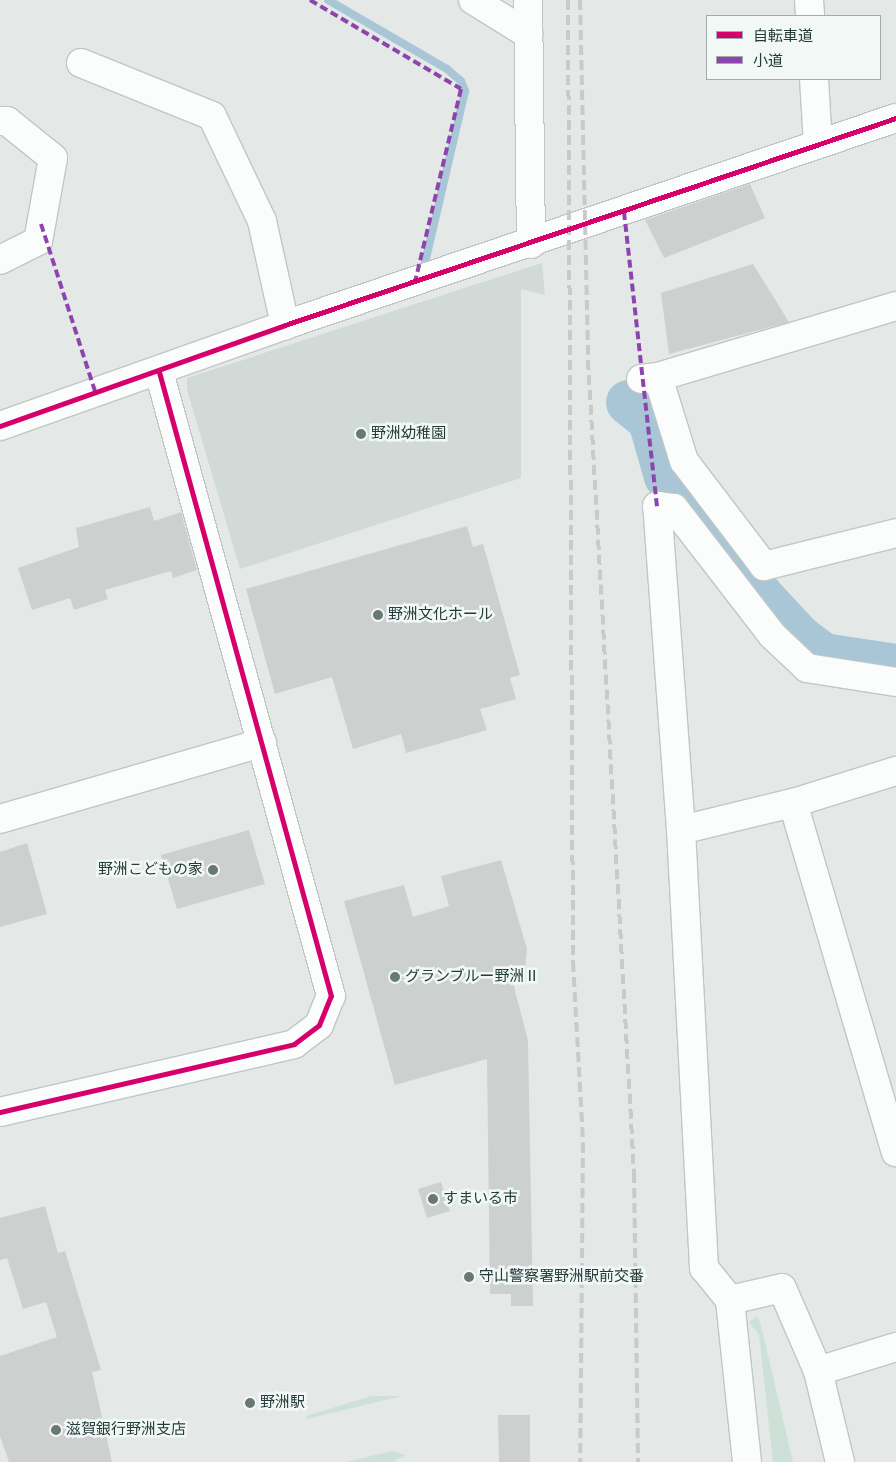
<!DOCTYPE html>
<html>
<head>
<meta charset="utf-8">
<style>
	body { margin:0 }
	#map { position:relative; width:896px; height:1462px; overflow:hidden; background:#e4e9e8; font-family:Rubik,"Noto Sans JP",sans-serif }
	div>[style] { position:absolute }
	.built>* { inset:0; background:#d2dad8 }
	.green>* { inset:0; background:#cee1d8 }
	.stream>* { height:8px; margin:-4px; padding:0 4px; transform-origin:4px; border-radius:4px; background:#a8c6d5 }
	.river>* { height:45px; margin:-22.5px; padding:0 22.5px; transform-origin:22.5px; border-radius:22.5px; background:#a8c6d5 }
	.building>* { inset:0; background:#ccd0cf }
	.roads { filter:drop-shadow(1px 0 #c1c6c5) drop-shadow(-1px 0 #c1c6c5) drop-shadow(0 1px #c1c6c5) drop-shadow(0 -1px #c1c6c5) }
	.minor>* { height:28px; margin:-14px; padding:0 14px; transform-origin:14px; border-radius:14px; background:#fbfcfc }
	.rail>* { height:4px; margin-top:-2px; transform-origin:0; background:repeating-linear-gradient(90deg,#c7cbca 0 10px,transparent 0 15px) }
	.quiet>* { height:4px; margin-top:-2px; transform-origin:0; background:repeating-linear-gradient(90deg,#8e44ad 0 8px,transparent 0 12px) }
	.cycleway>* { height:5px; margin:-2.5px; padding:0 2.5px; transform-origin:2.5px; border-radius:2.5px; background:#d6006c }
	.dots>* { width:14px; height:14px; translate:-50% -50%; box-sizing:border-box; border:2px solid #f2f8f6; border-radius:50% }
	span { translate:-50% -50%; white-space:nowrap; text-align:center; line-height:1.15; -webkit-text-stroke:5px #f2f8f6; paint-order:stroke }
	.poi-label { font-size:15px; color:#233b39 }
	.left { translate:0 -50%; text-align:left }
	.right { translate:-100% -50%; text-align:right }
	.legend { position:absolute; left:706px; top:15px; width:175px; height:65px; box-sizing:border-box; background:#f2f8f6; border:1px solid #9facaa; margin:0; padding:6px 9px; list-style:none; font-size:15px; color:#233b39 }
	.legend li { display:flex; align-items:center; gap:10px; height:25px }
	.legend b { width:25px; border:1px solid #9facaa }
</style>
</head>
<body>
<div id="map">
	<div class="built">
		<i style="clip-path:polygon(542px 263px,545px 295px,521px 289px,521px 478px,240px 569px,187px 390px,187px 378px)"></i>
	</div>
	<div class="green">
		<i style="clip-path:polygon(757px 1316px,760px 1321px,793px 1462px,773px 1462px,759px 1335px,749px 1322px)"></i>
		<i style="clip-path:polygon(371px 1396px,402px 1396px,307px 1419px,306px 1416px)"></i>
		<i style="clip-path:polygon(392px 1451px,406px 1455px,393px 1462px,346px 1462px)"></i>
	</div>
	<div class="stream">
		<i style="left:328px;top:0;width:138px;rotate:30.1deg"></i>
		<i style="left:447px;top:69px;width:18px;rotate:41deg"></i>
		<i style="left:461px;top:81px;width:11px;rotate:68deg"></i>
		<i style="left:465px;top:91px;width:185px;rotate:103.1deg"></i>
	</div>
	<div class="river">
		<i style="left:628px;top:402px;width:28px;rotate:39deg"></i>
		<i style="left:650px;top:420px;width:58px;rotate:74.1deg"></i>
		<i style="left:666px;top:476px;width:11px;rotate:34deg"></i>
		<i style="left:675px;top:482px;width:143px;rotate:53deg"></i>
		<i style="left:761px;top:596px;width:56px;rotate:47.2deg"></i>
		<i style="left:799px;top:637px;width:30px;rotate:37deg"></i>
		<i style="left:823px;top:655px;width:74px;rotate:8.6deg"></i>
	</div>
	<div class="building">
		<i style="clip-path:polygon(750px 184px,765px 218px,664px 258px,645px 220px)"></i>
		<i style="clip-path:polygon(753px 264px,789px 322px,669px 354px,661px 293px)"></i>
		<i style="clip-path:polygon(150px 507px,154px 521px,181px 512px,197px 570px,173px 578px,171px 571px,105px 590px,108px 599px,74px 610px,70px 598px,32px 610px,18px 568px,79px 547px,76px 528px)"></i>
		<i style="clip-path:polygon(467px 526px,473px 547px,483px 544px,520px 675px,510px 678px,516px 699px,480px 709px,487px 730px,406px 753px,401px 734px,353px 749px,332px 677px,275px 694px,246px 589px)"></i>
		<i style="clip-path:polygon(249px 830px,265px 884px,177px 909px,161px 855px)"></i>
		<i style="clip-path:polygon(27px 843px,47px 914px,0 927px,0 852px)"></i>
		<i style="clip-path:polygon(501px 860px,527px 949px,525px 970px,511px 975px,528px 1041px,533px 1306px,511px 1306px,511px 1294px,490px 1294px,487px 1059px,395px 1085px,344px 901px,404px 885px,413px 917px,449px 906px,441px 876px)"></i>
		<i style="clip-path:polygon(441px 1182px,450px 1211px,427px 1218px,418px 1189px)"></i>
		<i style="clip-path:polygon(45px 1206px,58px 1253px,65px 1251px,101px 1370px,92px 1372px,112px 1462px,9px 1462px,0 1436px,0 1356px,57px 1337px,46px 1302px,23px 1309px,7px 1258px,0 1260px,0 1218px)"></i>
		<i style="clip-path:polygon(498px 1415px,530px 1415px,530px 1462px,499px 1462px)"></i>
	</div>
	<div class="roads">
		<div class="minor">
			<i style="left:473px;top:0;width:65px;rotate:31.7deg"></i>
			<i style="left:528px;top:0;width:244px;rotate:89.3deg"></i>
			<i style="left:809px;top:0;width:16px;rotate:86deg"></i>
			<i style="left:81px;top:63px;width:141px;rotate:22deg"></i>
			<i style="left:212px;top:116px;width:116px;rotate:64.5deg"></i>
			<i style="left:262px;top:221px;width:107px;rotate:77.5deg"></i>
			<i style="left:814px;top:79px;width:65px;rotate:86.5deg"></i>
			<i style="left:0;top:121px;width:7px"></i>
			<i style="left:7px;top:121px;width:59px;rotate:38.8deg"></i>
			<i style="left:53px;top:158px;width:84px;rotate:100.2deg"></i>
			<i style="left:38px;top:241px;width:42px;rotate:153.4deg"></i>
			<i style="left:658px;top:377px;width:88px;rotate:72.8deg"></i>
			<i style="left:684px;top:461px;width:132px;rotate:52.7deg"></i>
			<i style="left:764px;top:566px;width:136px;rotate:-14deg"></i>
			<i style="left:641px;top:379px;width:17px;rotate:-7deg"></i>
			<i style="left:658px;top:377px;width:248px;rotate:-16.6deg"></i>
			<i style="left:0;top:426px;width:302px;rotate:-19.5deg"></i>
			<i style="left:285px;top:325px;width:645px;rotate:-18.72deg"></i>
			<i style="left:793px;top:803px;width:364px;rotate:73.6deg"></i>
			<i style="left:0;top:819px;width:273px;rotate:-16.2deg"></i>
			<i style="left:681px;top:830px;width:325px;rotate:-94.2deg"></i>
			<i style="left:657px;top:506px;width:17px;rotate:7deg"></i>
			<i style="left:674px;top:508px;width:160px;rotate:52.3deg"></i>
			<i style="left:772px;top:635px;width:48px;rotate:43.3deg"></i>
			<i style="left:807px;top:668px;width:90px;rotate:8.9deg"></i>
			<i style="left:0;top:1112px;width:302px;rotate:-13deg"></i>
			<i style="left:294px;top:1044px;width:31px;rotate:-37deg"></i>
			<i style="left:319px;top:1025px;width:31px;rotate:-68deg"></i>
			<i style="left:331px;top:996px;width:647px;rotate:-105.41deg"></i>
			<i style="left:730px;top:1300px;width:53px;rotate:-13deg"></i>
			<i style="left:782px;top:1288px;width:90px;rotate:66.6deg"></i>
			<i style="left:818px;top:1371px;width:94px;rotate:76.4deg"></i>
			<i style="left:818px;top:1371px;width:82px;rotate:-17.1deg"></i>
			<i style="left:747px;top:1462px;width:163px;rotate:-96deg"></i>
			<i style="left:730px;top:1300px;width:41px;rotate:-129.1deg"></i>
			<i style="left:704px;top:1268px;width:439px;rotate:-93deg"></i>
			<i style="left:681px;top:830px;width:115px;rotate:-13.6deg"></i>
			<i style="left:793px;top:803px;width:108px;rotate:-17.3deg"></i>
		</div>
	</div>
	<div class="rail">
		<i style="left:568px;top:0;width:962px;rotate:89.7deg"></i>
		<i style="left:573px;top:962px;width:181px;rotate:86.8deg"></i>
		<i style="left:583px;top:1143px;width:319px;rotate:90.5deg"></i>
		<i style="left:580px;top:0;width:360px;rotate:88.7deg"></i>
		<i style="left:588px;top:360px;width:814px;rotate:86.76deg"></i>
		<i style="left:634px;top:1173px;width:289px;rotate:89.2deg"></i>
	</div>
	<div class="quiet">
		<i style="left:310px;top:0;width:175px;rotate:30.5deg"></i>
		<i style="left:461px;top:89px;width:198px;rotate:103.4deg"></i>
		<i style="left:624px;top:212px;width:296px;rotate:83.6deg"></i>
		<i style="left:41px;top:224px;width:179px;rotate:72.1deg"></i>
	</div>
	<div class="cycleway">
		<i style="left:0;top:426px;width:302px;rotate:-19.5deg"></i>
		<i style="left:285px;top:325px;width:645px;rotate:-18.72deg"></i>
		<i style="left:0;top:1112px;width:302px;rotate:-13deg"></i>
		<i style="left:294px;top:1044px;width:31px;rotate:-37deg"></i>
		<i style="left:319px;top:1025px;width:31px;rotate:-68deg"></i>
		<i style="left:331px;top:996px;width:647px;rotate:-105.41deg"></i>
	</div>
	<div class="dots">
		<i style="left:361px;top:434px;background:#677876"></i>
		<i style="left:378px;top:615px;background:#677876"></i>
		<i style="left:213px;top:870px;background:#677876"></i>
		<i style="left:395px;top:977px;background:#677876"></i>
		<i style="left:433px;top:1199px;background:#677876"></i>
		<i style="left:469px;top:1277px;background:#677876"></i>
		<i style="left:250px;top:1403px;background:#677876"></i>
		<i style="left:56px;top:1430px;background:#677876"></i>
	</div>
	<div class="poi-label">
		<span class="left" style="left:371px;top:434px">野洲幼稚園</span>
		<span class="left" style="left:388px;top:615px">野洲文化ホール</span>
		<span class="right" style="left:203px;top:870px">野洲こどもの家</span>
		<span class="left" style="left:405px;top:977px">グランブルー野洲Ⅱ</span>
		<span class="left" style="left:443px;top:1199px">すまいる市</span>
		<span class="left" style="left:479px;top:1277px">守山警察署野洲駅前交番</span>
		<span class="left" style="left:260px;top:1403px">野洲駅</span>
		<span class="left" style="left:66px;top:1430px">滋賀銀行野洲支店</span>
	</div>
	<ul class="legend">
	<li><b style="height:6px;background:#d6006c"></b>自転車道</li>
	<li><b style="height:6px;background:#8e44ad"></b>小道</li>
	</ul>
</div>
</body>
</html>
